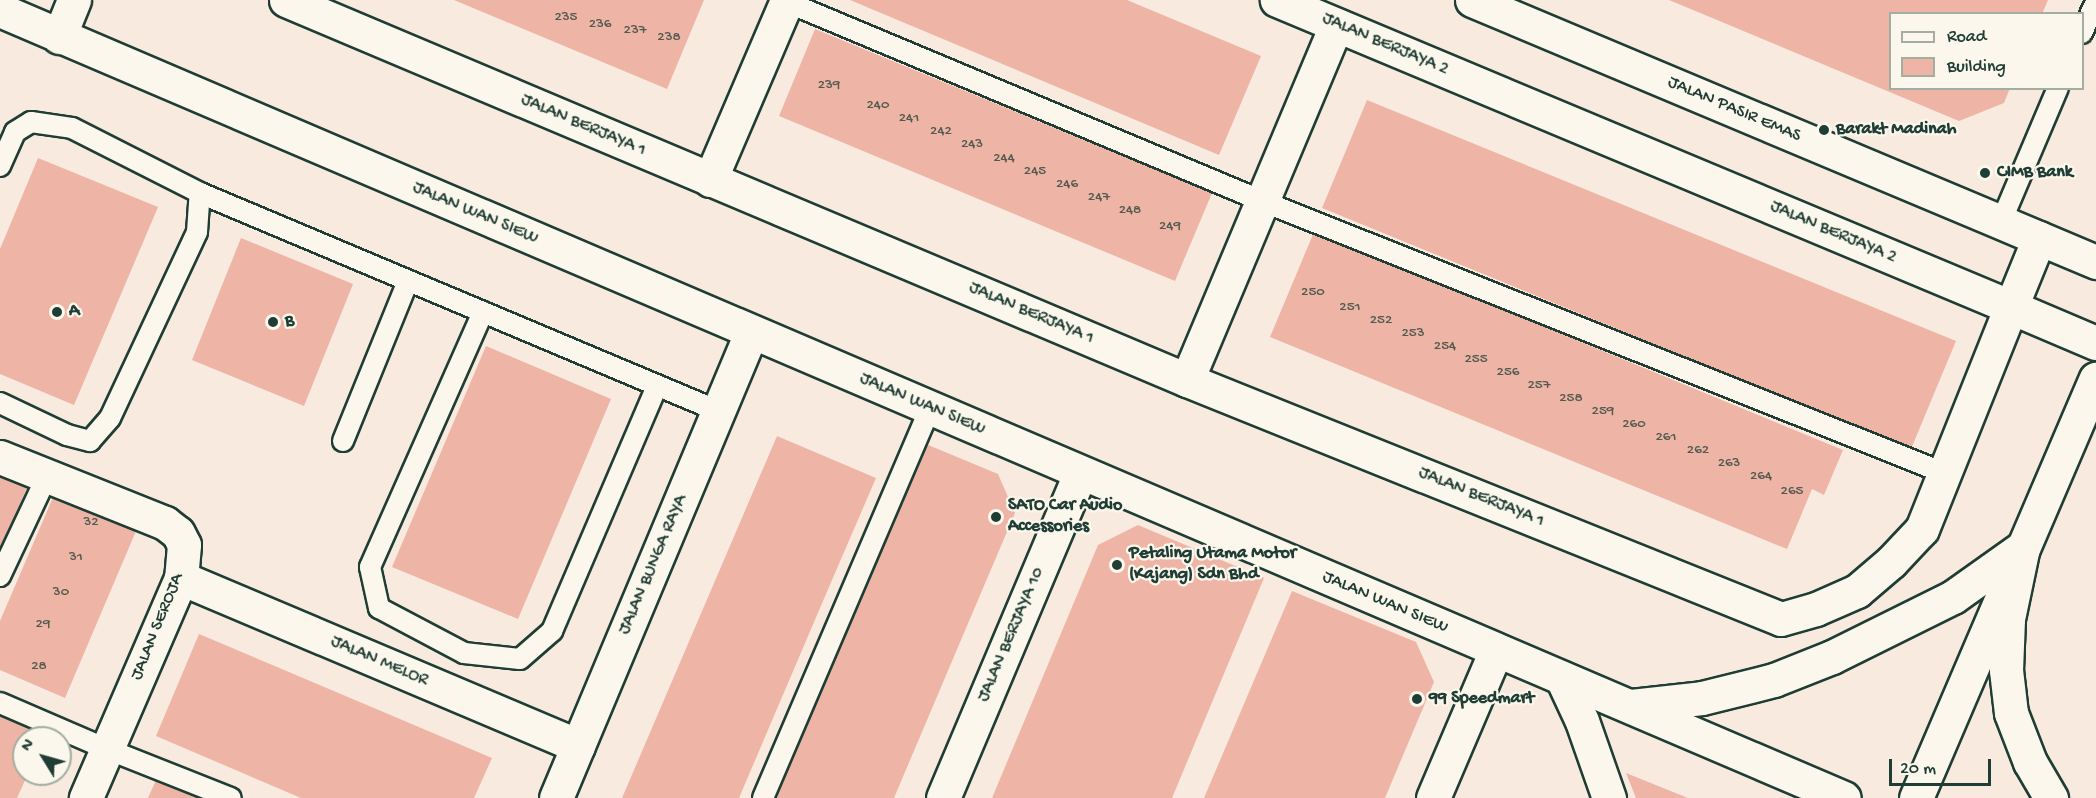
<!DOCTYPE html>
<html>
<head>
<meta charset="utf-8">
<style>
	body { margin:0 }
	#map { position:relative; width:2096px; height:798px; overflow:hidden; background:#f8eade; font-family:"Gochi Hand",sans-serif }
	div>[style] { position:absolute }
	.building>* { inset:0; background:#eeb5a6 }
	.roads { filter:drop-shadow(2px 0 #1f3d34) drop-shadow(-2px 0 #1f3d34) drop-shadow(0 2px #1f3d34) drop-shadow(0 -2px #1f3d34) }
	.lane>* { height:20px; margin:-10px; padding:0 10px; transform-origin:10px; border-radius:10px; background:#fbf7ec }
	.street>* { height:33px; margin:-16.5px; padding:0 16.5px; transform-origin:16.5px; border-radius:16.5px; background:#fbf7ec }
	.secondary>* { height:33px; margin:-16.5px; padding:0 16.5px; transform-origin:16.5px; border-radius:16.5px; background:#fbf7ec }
	.dots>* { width:16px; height:16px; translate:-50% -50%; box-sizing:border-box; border:3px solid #fbf7ec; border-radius:50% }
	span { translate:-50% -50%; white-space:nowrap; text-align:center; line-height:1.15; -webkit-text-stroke:4.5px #fbf7ec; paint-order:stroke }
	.number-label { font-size:15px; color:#535b50 }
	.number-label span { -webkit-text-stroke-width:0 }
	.street-label { font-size:18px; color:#1f3d34 }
	.poi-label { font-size:18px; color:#1f3d34; font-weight:700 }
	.left { translate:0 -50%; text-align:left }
	.legend { position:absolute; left:1889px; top:12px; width:195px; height:78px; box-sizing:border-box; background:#fbf7ec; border:2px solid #a3ada2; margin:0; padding:8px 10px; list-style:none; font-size:18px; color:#1f3d34 }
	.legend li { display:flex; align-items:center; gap:12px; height:30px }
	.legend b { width:30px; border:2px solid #a3ada2 }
	.north { position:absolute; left:12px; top:726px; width:60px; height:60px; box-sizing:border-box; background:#fbf7ec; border:2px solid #a3ada2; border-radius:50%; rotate:307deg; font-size:16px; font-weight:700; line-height:24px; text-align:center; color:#1f3d34 }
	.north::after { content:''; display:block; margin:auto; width:21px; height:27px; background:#1f3d34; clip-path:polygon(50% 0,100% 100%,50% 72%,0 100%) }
	.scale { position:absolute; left:1889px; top:759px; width:102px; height:27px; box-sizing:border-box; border:3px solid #1f3d34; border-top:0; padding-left:8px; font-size:18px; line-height:21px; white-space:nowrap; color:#1f3d34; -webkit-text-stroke:4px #fbf7ec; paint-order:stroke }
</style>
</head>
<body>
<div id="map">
	<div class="building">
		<i style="clip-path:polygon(454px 0,704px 0,667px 89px)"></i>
		<i style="clip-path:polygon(850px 0,1127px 0,1261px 56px,1219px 155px)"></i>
		<i style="clip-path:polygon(1669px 0,2048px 0,2042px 14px,1890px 14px,1890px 88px,2010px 88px,2004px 103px,1959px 121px)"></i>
		<i style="clip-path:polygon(815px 29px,1212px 193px,1175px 281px,779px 116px)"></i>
		<i style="clip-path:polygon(1367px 100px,1956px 341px,1911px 449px,1322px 208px)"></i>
		<i style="clip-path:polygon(38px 158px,158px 207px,74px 405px,0 374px,0 249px)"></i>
		<i style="clip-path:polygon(1314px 232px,1843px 450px,1824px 495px,1812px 489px,1787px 549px,1270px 337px)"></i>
		<i style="clip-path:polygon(241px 238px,353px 284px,304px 406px,192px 360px)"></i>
		<i style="clip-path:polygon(486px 346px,611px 399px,518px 619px,392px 567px)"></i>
		<i style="clip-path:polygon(777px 436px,876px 478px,826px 594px,739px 798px,622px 798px)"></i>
		<i style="clip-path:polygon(921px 442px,998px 474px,1015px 513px,961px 640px,894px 798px,770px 798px)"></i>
		<i style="clip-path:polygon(0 465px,31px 478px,0 550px)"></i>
		<i style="clip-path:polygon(57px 488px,139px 524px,65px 698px,0 670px,0 621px)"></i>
		<i style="clip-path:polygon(1138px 525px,1264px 578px,1172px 798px,992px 798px,1098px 545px)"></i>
		<i style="clip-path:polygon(1292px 591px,1416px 642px,1434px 682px,1385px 798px,1204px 798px)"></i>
		<i style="clip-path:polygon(199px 634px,492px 758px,474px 798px,301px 798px,156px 736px)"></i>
		<i style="clip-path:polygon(0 709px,47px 729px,43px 738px,24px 738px,24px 774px,28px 774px,17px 798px,0 798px)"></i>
		<i style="clip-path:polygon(161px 769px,229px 798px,148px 798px)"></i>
		<i style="clip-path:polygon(1626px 773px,1688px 798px,1636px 798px)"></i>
	</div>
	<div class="roads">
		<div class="lane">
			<i style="left:787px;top:2px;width:515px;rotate:22.73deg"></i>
			<i style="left:1262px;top:201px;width:734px;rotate:21.74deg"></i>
			<i style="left:2082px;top:33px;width:34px;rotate:-66deg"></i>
			<i style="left:0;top:166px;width:37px;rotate:-66deg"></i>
			<i style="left:15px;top:132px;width:19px;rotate:-32deg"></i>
			<i style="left:31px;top:122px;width:41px;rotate:8.3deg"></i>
			<i style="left:72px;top:128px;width:144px;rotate:26.9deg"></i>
			<i style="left:200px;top:193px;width:562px;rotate:22.82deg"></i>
			<i style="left:2001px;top:222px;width:146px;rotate:-67deg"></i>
			<i style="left:483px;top:312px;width:279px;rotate:113.9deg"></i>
			<i style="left:370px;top:567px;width:42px;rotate:77.6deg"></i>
			<i style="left:379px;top:608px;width:96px;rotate:27.9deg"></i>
			<i style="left:464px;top:653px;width:56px;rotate:6.1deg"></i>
			<i style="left:520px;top:659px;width:43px;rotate:-41.2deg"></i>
			<i style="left:552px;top:631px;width:267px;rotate:-66.8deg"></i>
			<i style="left:0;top:403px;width:74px;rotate:25.5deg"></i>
			<i style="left:67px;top:435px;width:24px;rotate:15deg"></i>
			<i style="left:90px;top:441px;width:30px;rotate:-49deg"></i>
			<i style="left:110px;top:418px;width:205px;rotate:-64.9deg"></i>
			<i style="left:197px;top:232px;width:39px;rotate:-86deg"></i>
			<i style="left:343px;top:441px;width:173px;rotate:-67.9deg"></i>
			<i style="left:0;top:576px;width:110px;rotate:-64.8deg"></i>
			<i style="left:0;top:703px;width:116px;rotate:23.3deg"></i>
			<i style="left:107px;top:749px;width:133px;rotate:21.6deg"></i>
			<i style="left:763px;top:798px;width:424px;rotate:-66.8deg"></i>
		</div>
		<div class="street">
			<i style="left:286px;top:0;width:978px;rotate:22.87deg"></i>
			<i style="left:1187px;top:380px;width:640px;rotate:21.92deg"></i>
			<i style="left:1781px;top:619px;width:36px;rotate:-16deg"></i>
			<i style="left:1816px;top:609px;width:45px;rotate:-23.7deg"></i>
			<i style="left:1857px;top:591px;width:45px;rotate:-40.5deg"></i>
			<i style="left:1891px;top:562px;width:45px;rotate:-46.8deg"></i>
			<i style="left:1922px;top:529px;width:239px;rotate:-68.2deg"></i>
			<i style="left:2011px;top:307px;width:796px;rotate:-157.3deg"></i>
			<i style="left:1472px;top:0;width:677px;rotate:22.78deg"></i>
			<i style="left:59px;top:37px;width:40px;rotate:-68deg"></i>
			<i style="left:710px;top:180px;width:196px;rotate:-66.8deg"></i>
			<i style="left:2039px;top:238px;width:74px;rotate:112.1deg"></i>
			<i style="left:2011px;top:307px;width:92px;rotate:23deg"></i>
			<i style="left:1187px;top:380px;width:385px;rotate:-67.2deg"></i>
			<i style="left:0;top:457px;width:178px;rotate:21.8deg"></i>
			<i style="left:165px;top:523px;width:16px;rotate:38deg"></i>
			<i style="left:178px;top:533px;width:13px;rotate:63deg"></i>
			<i style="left:184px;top:545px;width:33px;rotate:95deg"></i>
			<i style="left:181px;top:578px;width:240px;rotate:113.4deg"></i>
			<i style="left:181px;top:578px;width:431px;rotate:22.9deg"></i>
			<i style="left:1562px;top:678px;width:47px;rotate:65.1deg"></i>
			<i style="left:1582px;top:721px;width:82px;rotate:70.7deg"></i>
			<i style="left:556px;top:798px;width:504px;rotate:-67.25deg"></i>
			<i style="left:943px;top:798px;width:353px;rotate:-67.1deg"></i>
			<i style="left:1433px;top:798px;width:161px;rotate:-66.9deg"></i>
			<i style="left:1916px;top:798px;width:456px;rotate:-66.8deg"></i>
		</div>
		<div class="secondary">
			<i style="left:0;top:10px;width:2005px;rotate:23.14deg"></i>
			<i style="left:2023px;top:547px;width:74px;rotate:101.8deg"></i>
			<i style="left:2008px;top:619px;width:51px;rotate:92.2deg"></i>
			<i style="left:2006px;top:670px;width:43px;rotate:83.4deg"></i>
			<i style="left:2011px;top:713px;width:53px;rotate:68.8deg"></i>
			<i style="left:2030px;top:762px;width:42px;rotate:59.7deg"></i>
			<i style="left:1631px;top:706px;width:71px;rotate:-6.4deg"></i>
			<i style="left:1702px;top:698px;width:74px;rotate:-14deg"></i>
			<i style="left:1774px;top:680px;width:62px;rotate:-21.6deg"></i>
			<i style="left:1832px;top:657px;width:135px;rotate:-26.4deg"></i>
			<i style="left:1953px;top:597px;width:86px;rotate:-35.5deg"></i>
		</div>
	</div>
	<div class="dots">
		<i style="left:1824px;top:130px;background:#1f3d34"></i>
		<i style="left:1985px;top:173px;background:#1f3d34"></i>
		<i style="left:57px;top:312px;background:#1f3d34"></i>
		<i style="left:273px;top:322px;background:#1f3d34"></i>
		<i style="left:996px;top:517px;background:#1f3d34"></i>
		<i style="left:1117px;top:565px;background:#1f3d34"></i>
		<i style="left:1417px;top:699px;background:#1f3d34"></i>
	</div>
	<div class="number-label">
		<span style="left:566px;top:18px">235</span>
		<span style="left:600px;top:25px">236</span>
		<span style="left:635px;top:31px">237</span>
		<span style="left:669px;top:38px">238</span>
		<span style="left:829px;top:86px">239</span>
		<span style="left:878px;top:106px">240</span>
		<span style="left:909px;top:119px">241</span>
		<span style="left:941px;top:132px">242</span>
		<span style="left:972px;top:145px">243</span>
		<span style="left:1004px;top:159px">244</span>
		<span style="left:1035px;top:172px">245</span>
		<span style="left:1067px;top:185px">246</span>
		<span style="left:1099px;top:198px">247</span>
		<span style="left:1130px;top:211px">248</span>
		<span style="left:1170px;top:227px">249</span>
		<span style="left:1313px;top:293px">250</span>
		<span style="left:1350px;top:308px">251</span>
		<span style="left:1381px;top:321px">252</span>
		<span style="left:1413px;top:334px">253</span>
		<span style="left:1445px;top:347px">254</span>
		<span style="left:1476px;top:360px">255</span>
		<span style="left:1508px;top:373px">256</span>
		<span style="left:1539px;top:386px">257</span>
		<span style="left:1571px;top:399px">258</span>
		<span style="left:1603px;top:412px">259</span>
		<span style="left:1634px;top:425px">260</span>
		<span style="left:1666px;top:438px">261</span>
		<span style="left:1698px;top:451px">262</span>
		<span style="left:1729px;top:464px">263</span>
		<span style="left:1761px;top:477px">264</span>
		<span style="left:1792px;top:492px">265</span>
		<span style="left:91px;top:523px">32</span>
		<span style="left:76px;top:558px">31</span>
		<span style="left:61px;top:593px">30</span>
		<span style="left:43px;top:625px">29</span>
		<span style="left:39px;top:667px">28</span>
	</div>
	<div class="street-label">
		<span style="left:1385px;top:45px;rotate:23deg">JALAN BERJAYA 2</span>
		<span style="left:1734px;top:110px;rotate:23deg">JALAN PASIR EMAS</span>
		<span style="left:583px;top:126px;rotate:23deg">JALAN BERJAYA 1</span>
		<span style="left:475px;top:214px;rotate:23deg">JALAN WAN SIEW</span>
		<span style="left:1833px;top:233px;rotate:23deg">JALAN BERJAYA 2</span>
		<span style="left:1031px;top:314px;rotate:23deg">JALAN BERJAYA 1</span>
		<span style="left:922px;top:405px;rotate:23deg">JALAN WAN SIEW</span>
		<span style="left:1481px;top:498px;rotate:22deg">JALAN BERJAYA 1</span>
		<span style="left:654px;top:565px;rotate:-67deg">JALAN BUNGA RAYA</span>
		<span style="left:1385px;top:603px;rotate:23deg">JALAN WAN SIEW</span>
		<span style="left:158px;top:627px;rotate:-68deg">JALAN SEROJA</span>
		<span style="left:1012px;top:635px;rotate:-67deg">JALAN BERJAYA 10</span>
		<span style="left:379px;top:662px;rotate:23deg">JALAN MELOR</span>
	</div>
	<div class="poi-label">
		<span class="left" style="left:1836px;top:130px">Barakt Madinah</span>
		<span class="left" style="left:1997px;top:173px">CIMB Bank</span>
		<span class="left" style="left:69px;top:312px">A</span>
		<span class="left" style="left:285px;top:322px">B</span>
		<span class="left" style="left:1008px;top:517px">SATO Car Audio<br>Accessories</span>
		<span class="left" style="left:1129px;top:565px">Petaling Utama Motor<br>(Kajang) Sdn Bhd</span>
		<span class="left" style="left:1429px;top:699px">99 Speedmart</span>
	</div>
	<ul class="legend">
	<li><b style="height:8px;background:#fbf7ec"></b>Road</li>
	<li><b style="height:16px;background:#eeb5a6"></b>Building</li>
	</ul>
	<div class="north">N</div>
	<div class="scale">20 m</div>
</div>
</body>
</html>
